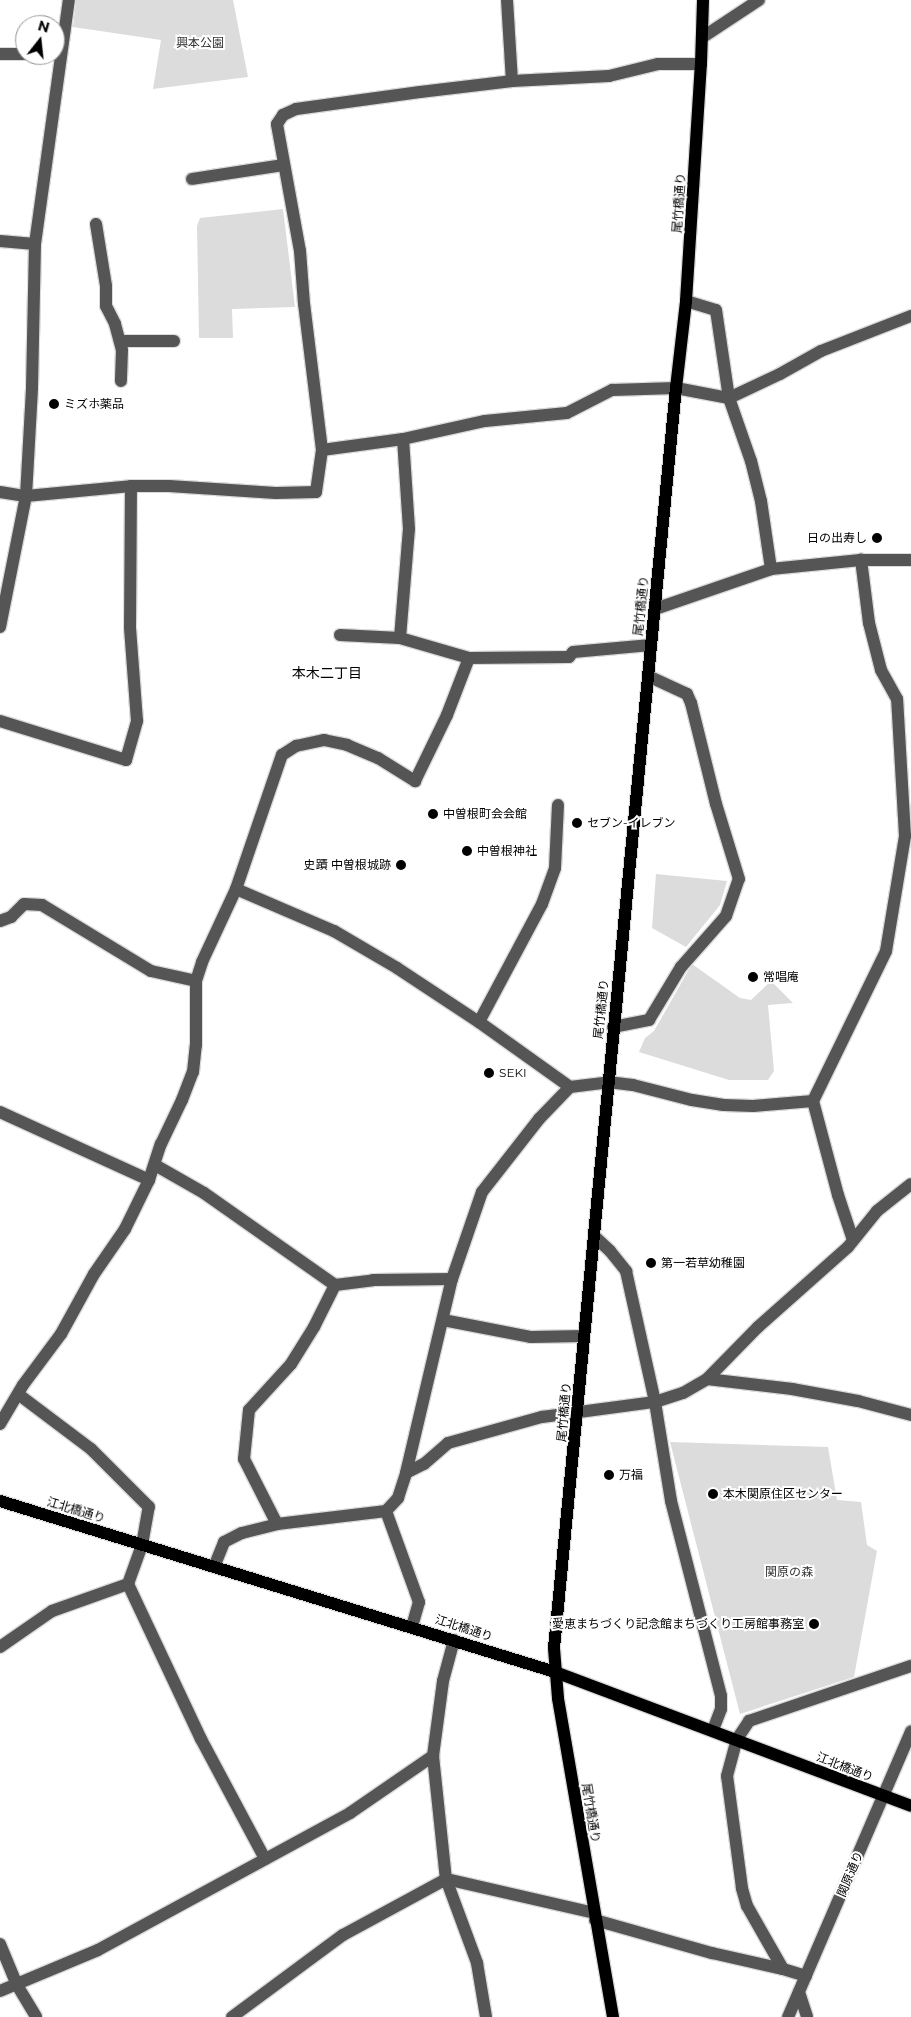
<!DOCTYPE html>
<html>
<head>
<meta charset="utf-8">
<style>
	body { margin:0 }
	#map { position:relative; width:911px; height:2017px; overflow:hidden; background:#fff; font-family:Montserrat,"Noto Sans JP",sans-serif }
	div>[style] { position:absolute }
	.green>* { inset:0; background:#dcdcdc }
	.roads { filter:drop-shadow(1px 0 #dbdbdb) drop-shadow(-1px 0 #dbdbdb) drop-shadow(0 1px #dbdbdb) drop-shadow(0 -1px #dbdbdb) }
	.minor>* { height:12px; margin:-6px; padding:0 6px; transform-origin:6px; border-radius:6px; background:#555 }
	.major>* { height:12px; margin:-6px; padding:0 6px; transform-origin:6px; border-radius:6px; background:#000 }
	.dots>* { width:14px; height:14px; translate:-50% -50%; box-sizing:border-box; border:2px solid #fff; border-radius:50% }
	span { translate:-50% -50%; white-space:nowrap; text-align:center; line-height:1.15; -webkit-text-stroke:4px #fff; paint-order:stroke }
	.park-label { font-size:12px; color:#333 }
	.street-label { font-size:12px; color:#000 }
	.poi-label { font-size:12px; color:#000 }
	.left { translate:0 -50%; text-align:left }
	.right { translate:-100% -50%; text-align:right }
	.neighbourhood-label { font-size:14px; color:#000 }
	.north { position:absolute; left:15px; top:15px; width:50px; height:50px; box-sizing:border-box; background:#fff; border:1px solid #999; border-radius:50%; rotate:16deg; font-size:14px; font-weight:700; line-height:20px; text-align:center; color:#000 }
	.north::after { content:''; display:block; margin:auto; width:18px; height:22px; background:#000; clip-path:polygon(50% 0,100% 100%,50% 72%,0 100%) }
</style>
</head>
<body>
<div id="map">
	<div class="green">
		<i style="clip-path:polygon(76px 0,233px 0,248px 77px,153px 89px,161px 40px,73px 27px)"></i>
		<i style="clip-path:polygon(283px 209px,295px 307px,232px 309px,233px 338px,199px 338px,197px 226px,200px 218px)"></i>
		<i style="clip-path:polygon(656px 874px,727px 881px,720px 905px,686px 947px,652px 928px)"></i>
		<i style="clip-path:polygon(692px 964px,740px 998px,751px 1000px,771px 981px,793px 1003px,768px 1005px,774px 1071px,768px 1080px,729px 1080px,639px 1052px,645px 1038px,654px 1031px)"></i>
		<i style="clip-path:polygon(670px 1442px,828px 1447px,837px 1500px,861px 1502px,867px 1545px,877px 1551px,854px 1677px,740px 1714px)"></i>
	</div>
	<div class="roads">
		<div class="minor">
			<i style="left:507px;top:0;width:81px;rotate:86.5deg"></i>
			<i style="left:703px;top:37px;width:67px;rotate:-33.5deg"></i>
			<i style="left:0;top:54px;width:25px"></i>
			<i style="left:192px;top:179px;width:93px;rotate:-8.7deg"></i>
			<i style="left:96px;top:224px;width:63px;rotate:80.8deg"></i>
			<i style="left:106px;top:286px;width:20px;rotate:90deg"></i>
			<i style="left:106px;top:306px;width:20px;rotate:63deg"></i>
			<i style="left:115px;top:324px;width:27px;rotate:75deg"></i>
			<i style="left:122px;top:350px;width:31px;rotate:92deg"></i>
			<i style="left:0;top:241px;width:35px;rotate:5deg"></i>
			<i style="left:686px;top:301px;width:31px;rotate:17deg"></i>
			<i style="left:716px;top:310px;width:89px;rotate:81.6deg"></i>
			<i style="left:729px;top:398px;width:67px;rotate:70.8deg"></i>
			<i style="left:751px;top:461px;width:41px;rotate:76deg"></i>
			<i style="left:761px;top:501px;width:69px;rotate:81.6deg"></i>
			<i style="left:120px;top:341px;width:54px"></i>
			<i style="left:322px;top:450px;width:82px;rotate:-7.7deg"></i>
			<i style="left:403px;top:439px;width:84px;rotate:-12.4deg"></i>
			<i style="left:485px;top:421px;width:82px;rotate:-5.6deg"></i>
			<i style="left:567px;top:413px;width:51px;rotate:-27.1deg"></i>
			<i style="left:612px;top:390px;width:64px;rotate:-1.8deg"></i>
			<i style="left:676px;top:388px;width:54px;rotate:10.7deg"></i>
			<i style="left:729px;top:398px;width:56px;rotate:-25.2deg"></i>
			<i style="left:780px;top:374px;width:47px;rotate:-29.3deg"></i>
			<i style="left:821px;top:351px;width:97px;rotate:-21.3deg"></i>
			<i style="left:0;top:492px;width:26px;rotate:9deg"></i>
			<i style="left:26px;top:496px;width:105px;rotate:-5.4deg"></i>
			<i style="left:131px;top:486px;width:38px"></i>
			<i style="left:169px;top:486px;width:107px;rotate:3.7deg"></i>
			<i style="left:276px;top:493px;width:40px;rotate:-1.4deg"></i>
			<i style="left:316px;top:492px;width:42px;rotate:-81.9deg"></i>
			<i style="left:322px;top:450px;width:147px;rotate:-97deg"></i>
			<i style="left:304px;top:304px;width:53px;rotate:-94.3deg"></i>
			<i style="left:300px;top:251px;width:129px;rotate:-100.3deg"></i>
			<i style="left:277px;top:124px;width:11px;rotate:-56deg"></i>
			<i style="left:283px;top:115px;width:14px;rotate:-25deg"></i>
			<i style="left:296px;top:109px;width:125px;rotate:-7.8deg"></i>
			<i style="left:420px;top:92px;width:93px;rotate:-6.8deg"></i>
			<i style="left:512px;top:81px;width:97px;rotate:-3deg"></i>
			<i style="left:609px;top:76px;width:50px;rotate:-13.8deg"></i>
			<i style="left:658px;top:64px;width:43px"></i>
			<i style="left:655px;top:609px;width:123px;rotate:-19deg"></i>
			<i style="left:771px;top:569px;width:90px;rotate:-5.7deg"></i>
			<i style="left:861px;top:560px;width:50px"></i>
			<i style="left:0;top:627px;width:134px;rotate:-78.8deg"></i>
			<i style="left:26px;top:496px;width:109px;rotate:-86.8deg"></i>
			<i style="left:32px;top:387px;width:143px;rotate:-88.8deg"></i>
			<i style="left:35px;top:244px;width:246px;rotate:-82.1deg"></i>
			<i style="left:340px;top:635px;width:60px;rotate:2.9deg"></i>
			<i style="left:400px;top:638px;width:72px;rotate:16.2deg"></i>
			<i style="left:469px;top:658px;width:100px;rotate:-0.6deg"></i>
			<i style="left:569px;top:657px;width:6px;rotate:-51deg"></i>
			<i style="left:573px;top:652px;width:78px;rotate:-5.1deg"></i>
			<i style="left:400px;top:638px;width:109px;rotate:-85.3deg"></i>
			<i style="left:409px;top:529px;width:90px;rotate:-93.8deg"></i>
			<i style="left:0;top:721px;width:132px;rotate:17.2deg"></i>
			<i style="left:126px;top:760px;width:41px;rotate:-74.2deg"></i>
			<i style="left:137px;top:721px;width:94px;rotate:-94.3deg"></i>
			<i style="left:130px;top:627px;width:141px;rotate:-89.6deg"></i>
			<i style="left:236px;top:889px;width:107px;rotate:23.2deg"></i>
			<i style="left:334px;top:931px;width:73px;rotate:30.4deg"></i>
			<i style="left:397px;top:968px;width:98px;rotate:33.4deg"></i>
			<i style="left:479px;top:1022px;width:112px;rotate:35.5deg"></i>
			<i style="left:570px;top:1087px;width:38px;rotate:-7deg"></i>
			<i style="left:608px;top:1082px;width:25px;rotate:7deg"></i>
			<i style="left:633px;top:1085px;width:61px;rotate:14.3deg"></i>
			<i style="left:692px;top:1100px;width:32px;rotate:9deg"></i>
			<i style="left:724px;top:1105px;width:29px;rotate:2deg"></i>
			<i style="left:753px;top:1106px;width:60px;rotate:-4.8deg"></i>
			<i style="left:813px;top:1101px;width:167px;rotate:-64deg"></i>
			<i style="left:886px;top:951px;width:117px;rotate:-80.6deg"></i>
			<i style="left:905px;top:836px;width:137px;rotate:-93.3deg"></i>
			<i style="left:897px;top:699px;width:33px;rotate:-119deg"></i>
			<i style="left:881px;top:670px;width:49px;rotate:-104.3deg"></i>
			<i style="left:869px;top:623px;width:64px;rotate:-97.2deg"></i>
			<i style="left:0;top:921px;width:12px;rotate:-20deg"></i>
			<i style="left:11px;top:917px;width:18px;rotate:-45deg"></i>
			<i style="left:24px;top:904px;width:18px;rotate:3deg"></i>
			<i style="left:42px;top:905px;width:127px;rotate:31.2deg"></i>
			<i style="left:151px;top:971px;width:46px;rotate:12.5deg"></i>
			<i style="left:479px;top:1022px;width:134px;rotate:-61.9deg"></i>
			<i style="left:542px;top:904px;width:38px;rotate:-70deg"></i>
			<i style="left:555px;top:868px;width:63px;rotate:-87.3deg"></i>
			<i style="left:613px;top:1027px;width:37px;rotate:-11deg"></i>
			<i style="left:649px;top:1020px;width:62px;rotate:-58.9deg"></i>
			<i style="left:681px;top:967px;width:68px;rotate:-48.6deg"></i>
			<i style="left:726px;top:916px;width:39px;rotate:-71deg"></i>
			<i style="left:739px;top:879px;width:78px;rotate:-107deg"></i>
			<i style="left:716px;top:804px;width:104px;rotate:-103.9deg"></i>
			<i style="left:691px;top:703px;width:10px;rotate:-114deg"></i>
			<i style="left:687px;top:694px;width:43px;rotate:-155.2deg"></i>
			<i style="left:813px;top:1101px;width:97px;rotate:75.1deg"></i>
			<i style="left:838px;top:1195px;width:47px;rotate:71.6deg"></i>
			<i style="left:0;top:1112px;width:164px;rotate:24.5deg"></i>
			<i style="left:155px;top:1165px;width:56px;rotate:29.7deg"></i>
			<i style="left:204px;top:1193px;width:160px;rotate:35.1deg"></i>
			<i style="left:335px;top:1285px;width:38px;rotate:-7deg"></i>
			<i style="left:373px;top:1280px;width:79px;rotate:-0.7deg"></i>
			<i style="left:594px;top:1236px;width:22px;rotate:43deg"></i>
			<i style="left:610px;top:1251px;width:26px;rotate:51deg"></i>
			<i style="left:626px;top:1271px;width:134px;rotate:77.5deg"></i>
			<i style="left:655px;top:1402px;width:100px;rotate:80.8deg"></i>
			<i style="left:671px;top:1501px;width:201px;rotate:75.6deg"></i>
			<i style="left:721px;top:1696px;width:13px;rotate:90deg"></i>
			<i style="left:721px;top:1709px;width:22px;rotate:111deg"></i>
			<i style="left:443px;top:1320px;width:90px;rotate:10.9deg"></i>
			<i style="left:531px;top:1337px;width:53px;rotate:-1.1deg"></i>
			<i style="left:707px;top:1379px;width:86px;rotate:6.7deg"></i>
			<i style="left:792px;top:1389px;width:67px;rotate:10.3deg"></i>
			<i style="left:858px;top:1401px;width:55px;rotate:14.8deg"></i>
			<i style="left:0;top:1424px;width:45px;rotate:-59.5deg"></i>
			<i style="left:23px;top:1385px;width:64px;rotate:-53.3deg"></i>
			<i style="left:61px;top:1334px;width:68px;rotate:-61.2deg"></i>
			<i style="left:94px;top:1274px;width:55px;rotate:-55.4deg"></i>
			<i style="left:125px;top:1229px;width:55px;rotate:-63.9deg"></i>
			<i style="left:149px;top:1180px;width:38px;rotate:-72deg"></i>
			<i style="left:161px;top:1144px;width:49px;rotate:-64.5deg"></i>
			<i style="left:182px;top:1100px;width:30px;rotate:-69deg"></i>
			<i style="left:193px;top:1072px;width:27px;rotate:-84deg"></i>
			<i style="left:196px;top:1045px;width:64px;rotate:-90deg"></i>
			<i style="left:196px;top:981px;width:20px;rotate:-72deg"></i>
			<i style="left:202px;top:962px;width:81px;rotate:-65deg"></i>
			<i style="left:236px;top:889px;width:142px;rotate:-71.1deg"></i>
			<i style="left:282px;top:755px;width:17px;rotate:-33deg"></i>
			<i style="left:296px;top:746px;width:29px;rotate:-12deg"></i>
			<i style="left:324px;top:740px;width:24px;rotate:12deg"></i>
			<i style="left:347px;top:745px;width:34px;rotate:23deg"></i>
			<i style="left:378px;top:758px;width:44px;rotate:31.9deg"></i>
			<i style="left:415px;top:781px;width:73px;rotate:-64.1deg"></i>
			<i style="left:447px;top:715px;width:61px;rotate:-68.9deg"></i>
			<i style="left:406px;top:1473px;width:199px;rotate:-76.7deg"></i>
			<i style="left:452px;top:1279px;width:92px;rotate:-71deg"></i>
			<i style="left:482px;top:1192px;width:93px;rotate:-52deg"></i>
			<i style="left:539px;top:1119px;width:45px;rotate:-45.9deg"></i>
			<i style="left:386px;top:1511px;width:97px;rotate:70.1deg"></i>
			<i style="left:419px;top:1602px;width:25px;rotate:106deg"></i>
			<i style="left:277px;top:1524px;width:73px;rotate:-116.9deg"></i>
			<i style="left:244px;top:1459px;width:49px;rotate:-84.2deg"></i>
			<i style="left:249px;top:1410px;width:62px;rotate:-47.6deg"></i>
			<i style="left:291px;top:1364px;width:44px;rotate:-58.1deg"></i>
			<i style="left:314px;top:1327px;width:47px;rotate:-63.4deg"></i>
			<i style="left:214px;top:1567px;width:27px;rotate:-68deg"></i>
			<i style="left:224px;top:1542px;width:20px;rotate:-27deg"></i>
			<i style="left:242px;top:1533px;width:36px;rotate:-14deg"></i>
			<i style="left:277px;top:1524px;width:110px;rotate:-6.8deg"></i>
			<i style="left:386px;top:1511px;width:18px;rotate:-47deg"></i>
			<i style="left:398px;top:1498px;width:26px;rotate:-72deg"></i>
			<i style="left:406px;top:1473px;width:20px;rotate:-27deg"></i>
			<i style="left:424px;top:1464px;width:32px;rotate:-41deg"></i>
			<i style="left:448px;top:1443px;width:98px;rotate:-15.5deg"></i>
			<i style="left:542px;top:1417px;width:114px;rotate:-7.6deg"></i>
			<i style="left:655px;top:1402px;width:29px;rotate:-18deg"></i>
			<i style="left:683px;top:1393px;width:28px;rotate:-30deg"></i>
			<i style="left:707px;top:1379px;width:73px;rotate:-45.6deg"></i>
			<i style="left:758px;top:1327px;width:120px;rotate:-41.6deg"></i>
			<i style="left:848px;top:1247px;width:46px;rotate:-51.1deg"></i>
			<i style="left:877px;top:1211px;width:43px;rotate:-38.5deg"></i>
			<i style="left:128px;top:1584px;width:171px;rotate:64.8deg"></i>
			<i style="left:201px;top:1739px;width:136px;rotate:61.9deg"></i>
			<i style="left:454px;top:1640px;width:42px;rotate:105deg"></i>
			<i style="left:443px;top:1681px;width:76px;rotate:97.6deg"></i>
			<i style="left:433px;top:1756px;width:124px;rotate:84deg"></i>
			<i style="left:446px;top:1879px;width:90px;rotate:69.7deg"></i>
			<i style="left:477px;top:1963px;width:55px;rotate:80.5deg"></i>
			<i style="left:0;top:1647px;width:63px;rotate:-34.7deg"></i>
			<i style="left:52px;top:1611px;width:81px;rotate:-19.6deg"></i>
			<i style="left:128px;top:1584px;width:41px;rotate:-70.3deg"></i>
			<i style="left:142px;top:1545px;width:39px;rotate:-80deg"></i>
			<i style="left:149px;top:1507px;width:82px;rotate:-135deg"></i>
			<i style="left:91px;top:1449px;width:91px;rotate:-143deg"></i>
			<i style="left:595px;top:1920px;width:122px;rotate:15.8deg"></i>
			<i style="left:712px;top:1953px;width:73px;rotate:12.7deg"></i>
			<i style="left:0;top:1944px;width:44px;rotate:67.5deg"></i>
			<i style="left:17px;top:1985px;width:37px;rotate:59deg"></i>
			<i style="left:806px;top:1976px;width:24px;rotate:-163deg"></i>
			<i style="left:783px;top:1969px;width:73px;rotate:-119.7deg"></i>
			<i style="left:747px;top:1906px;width:19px;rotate:-106deg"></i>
			<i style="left:742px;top:1888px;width:113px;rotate:-97.6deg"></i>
			<i style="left:727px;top:1776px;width:38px;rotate:-75deg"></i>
			<i style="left:737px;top:1739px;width:22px;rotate:-56deg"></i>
			<i style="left:749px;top:1721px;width:171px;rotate:-18.8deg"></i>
			<i style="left:0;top:1991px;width:106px;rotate:-22.7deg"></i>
			<i style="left:98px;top:1950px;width:287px;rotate:-28.5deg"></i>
			<i style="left:350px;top:1813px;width:101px;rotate:-34.5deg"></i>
			<i style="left:799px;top:1992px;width:26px;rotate:72deg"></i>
			<i style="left:232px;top:2017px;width:138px;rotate:-36.5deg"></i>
			<i style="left:343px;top:1935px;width:117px;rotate:-28.5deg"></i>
			<i style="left:446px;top:1879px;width:152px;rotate:12.9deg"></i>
			<i style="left:788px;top:2017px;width:311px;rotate:-66.7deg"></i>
		</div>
		<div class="major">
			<i style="left:0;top:1501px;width:581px;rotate:17.12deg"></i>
			<i style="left:555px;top:1672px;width:380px;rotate:20.6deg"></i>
			<i style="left:613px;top:2017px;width:324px;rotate:-99.8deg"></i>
			<i style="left:558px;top:1698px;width:50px;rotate:-94.6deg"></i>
			<i style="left:554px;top:1648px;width:1266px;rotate:-84.47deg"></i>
			<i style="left:676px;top:388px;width:88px;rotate:-83.4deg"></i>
			<i style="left:686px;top:301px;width:237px;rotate:-86.4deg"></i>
			<i style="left:701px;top:64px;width:64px;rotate:-88.2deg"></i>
		</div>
	</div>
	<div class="dots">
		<i style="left:54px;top:404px;background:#000"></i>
		<i style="left:877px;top:538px;background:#000"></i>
		<i style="left:433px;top:814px;background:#000"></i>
		<i style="left:577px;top:823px;background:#000"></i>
		<i style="left:467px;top:851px;background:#000"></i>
		<i style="left:401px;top:865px;background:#000"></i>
		<i style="left:753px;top:977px;background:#000"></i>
		<i style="left:489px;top:1073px;background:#000"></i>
		<i style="left:651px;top:1263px;background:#000"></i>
		<i style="left:609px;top:1475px;background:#000"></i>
		<i style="left:713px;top:1494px;background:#000"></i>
		<i style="left:814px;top:1624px;background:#000"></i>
	</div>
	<div class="park-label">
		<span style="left:200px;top:43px">興本公園</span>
		<span style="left:789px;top:1572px">関原の森</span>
	</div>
	<div class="street-label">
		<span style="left:679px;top:203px;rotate:-86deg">尾竹橋通り</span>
		<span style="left:641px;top:606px;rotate:-84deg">尾竹橋通り</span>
		<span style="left:601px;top:1009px;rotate:-84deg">尾竹橋通り</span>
		<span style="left:564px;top:1412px;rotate:-85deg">尾竹橋通り</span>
		<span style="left:76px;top:1510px;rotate:17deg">江北橋通り</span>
		<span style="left:464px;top:1628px;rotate:18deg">江北橋通り</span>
		<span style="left:845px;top:1767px;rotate:21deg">江北橋通り</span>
		<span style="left:591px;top:1813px;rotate:81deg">尾竹橋通り</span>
		<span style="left:850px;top:1874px;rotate:-67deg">関原通り</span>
	</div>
	<div class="poi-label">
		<span class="left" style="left:64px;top:404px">ミズホ薬品</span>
		<span class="right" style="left:867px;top:538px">日の出寿し</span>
		<span class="left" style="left:443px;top:814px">中曽根町会会館</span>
		<span class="left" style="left:587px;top:823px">セブン-イレブン</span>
		<span class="left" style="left:477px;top:851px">中曽根神社</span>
		<span class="right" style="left:391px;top:865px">史蹟 中曽根城跡</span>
		<span class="left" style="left:763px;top:977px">常唱庵</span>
		<span class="left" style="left:499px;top:1073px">SEKI</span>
		<span class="left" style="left:661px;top:1263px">第一若草幼稚園</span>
		<span class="left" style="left:619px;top:1475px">万福</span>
		<span class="left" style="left:723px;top:1494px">本木関原住区センター</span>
		<span class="right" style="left:804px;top:1624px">愛恵まちづくり記念館まちづくり工房館事務室</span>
	</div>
	<div class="neighbourhood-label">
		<span style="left:327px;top:673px">本木二丁目</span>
	</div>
	<div class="north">N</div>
</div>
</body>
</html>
